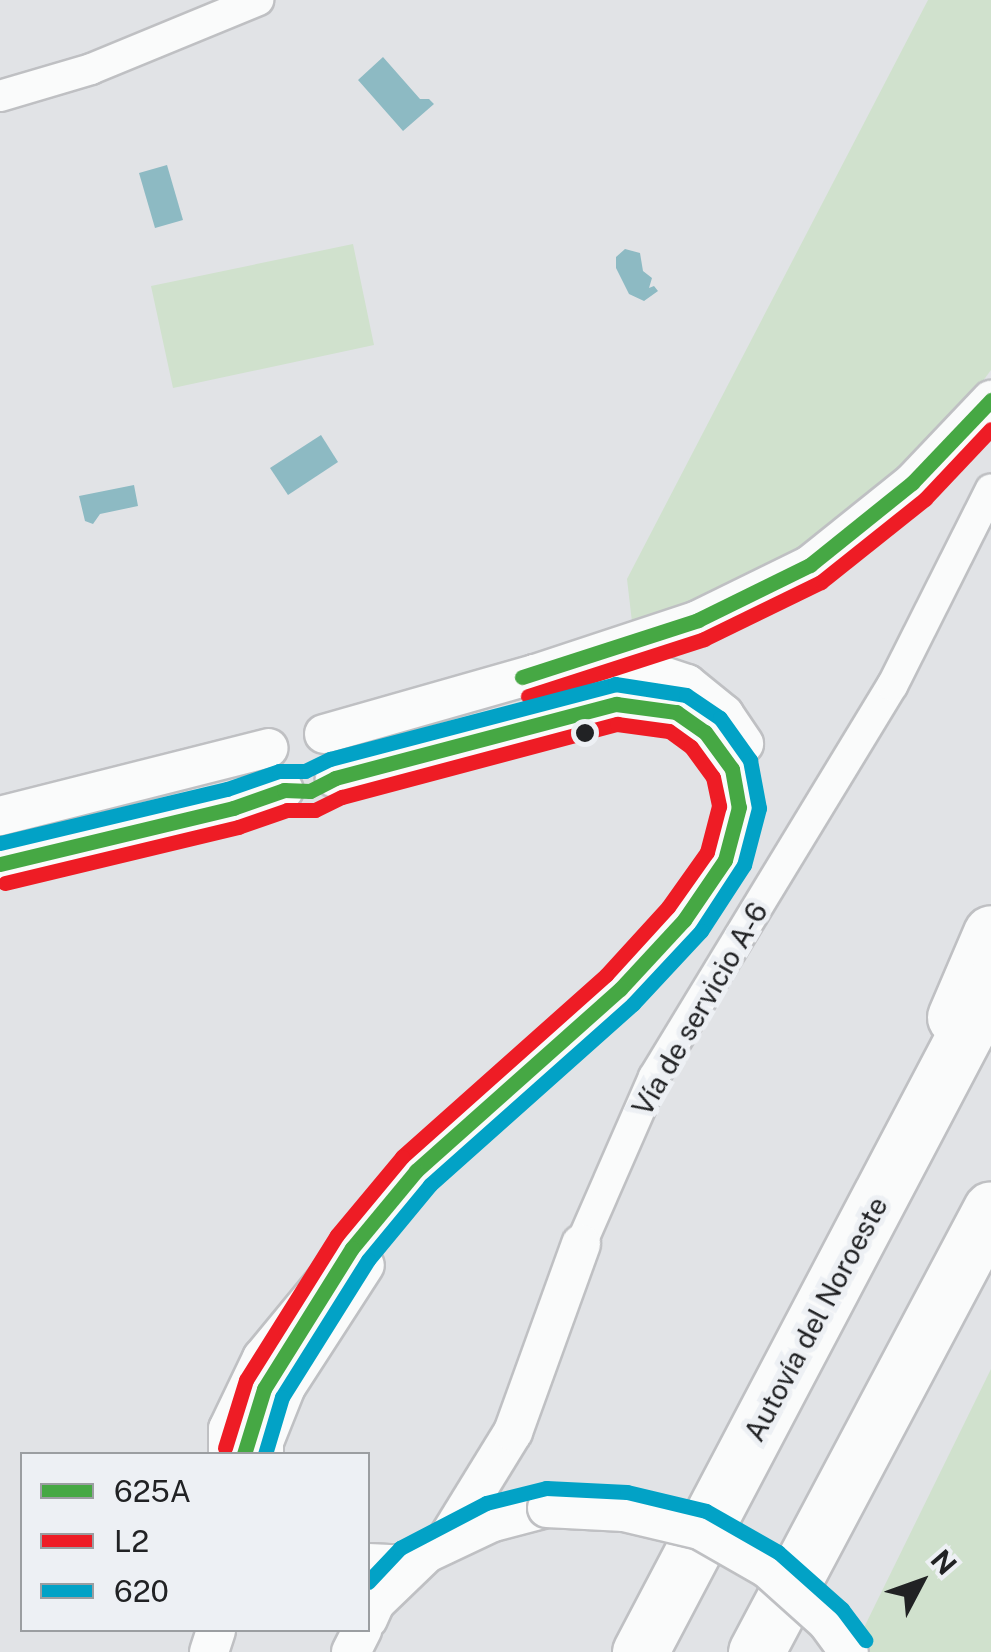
<!DOCTYPE html>
<html>
<head>
<meta charset="utf-8">
<style>
	body { margin:0 }
	#map { position:relative; width:991px; height:1652px; overflow:hidden; background:#e1e3e6; font-family:"Public Sans",sans-serif }
	div>[style] { position:absolute }
	.green>* { inset:0; background:#d0e1cd }
	.water>* { inset:0; background:#8dbac3 }
	.roads { filter:drop-shadow(2px 0 #bfc0c3) drop-shadow(-2px 0 #bfc0c3) drop-shadow(0 2px #bfc0c3) drop-shadow(0 -2px #bfc0c3) }
	.minor>* { height:30px; margin:-15px; padding:0 15px; transform-origin:15px; border-radius:15px; background:#fafbfb }
	.tertiary>* { height:38px; margin:-19px; padding:0 19px; transform-origin:19px; border-radius:19px; background:#fafbfb }
	.motorway>* { height:55px; margin:-27.5px; padding:0 27.5px; transform-origin:27.5px; border-radius:27.5px; background:#fafbfb }
	.bridges { filter:drop-shadow(2px 0 #bfc0c3) drop-shadow(-2px 0 #bfc0c3) drop-shadow(0 2px #bfc0c3) drop-shadow(0 -2px #bfc0c3) }
	.tertiary-bridge>* { height:38px; margin:-19px; padding:0 19px; transform-origin:19px; border-radius:19px; background:#fafbfb }
	.bus-1>* { height:15px; margin:-7.5px; padding:0 7.5px; transform-origin:7.5px; border-radius:7.5px; background:#46a844 }
	.bus-2>* { height:15px; margin:-7.5px; padding:0 7.5px; transform-origin:7.5px; border-radius:7.5px; background:#ee1c25 }
	.bus-3>* { height:15px; margin:-7.5px; padding:0 7.5px; transform-origin:7.5px; border-radius:7.5px; background:#02a2c6 }
	.dots>* { width:28px; height:28px; translate:-50% -50%; box-sizing:border-box; border:5px solid #edf0f4; border-radius:50% }
	span { translate:-50% -50%; white-space:nowrap; text-align:center; line-height:1.15; -webkit-text-stroke:10px #edf0f4; paint-order:stroke }
	.street-label { font-size:28px; color:#212224 }
	.legend { position:absolute; left:20px; top:1452px; width:350px; height:180px; box-sizing:border-box; background:#edf0f4; border:2px solid #9b9ea1; margin:0; padding:12px 18px; list-style:none; font-size:30px; color:#212224 }
	.legend li { display:flex; align-items:center; gap:20px; height:50px }
	.legend b { width:50px; border:2px solid #9b9ea1 }
	.north { position:absolute; left:871px; top:1532px; width:100px; height:100px; -webkit-text-stroke:8px #edf0f4; paint-order:stroke; rotate:49deg; font-size:28px; font-weight:700; line-height:40px; text-align:center; color:#212224 }
	.north::after { content:''; display:block; margin:auto; width:35px; height:45px; background:#212224; clip-path:polygon(50% 0,100% 100%,50% 72%,0 100%) }
</style>
</head>
<body>
<div id="map">
	<div class="green">
		<i style="clip-path:polygon(928px 0,991px 0,991px 370px,955px 419px,868px 506px,734px 586px,632px 622px,627px 579px)"></i>
		<i style="clip-path:polygon(353px 244px,374px 345px,173px 388px,151px 286px)"></i>
		<i style="clip-path:polygon(991px 1369px,991px 1652px,852px 1652px)"></i>
	</div>
	<div class="water">
		<i style="clip-path:polygon(383px 57px,420px 99px,429px 99px,434px 104px,403px 131px,358px 80px)"></i>
		<i style="clip-path:polygon(167px 165px,183px 220px,155px 228px,139px 173px)"></i>
		<i style="clip-path:polygon(625px 249px,640px 253px,643px 271px,652px 278px,649px 288px,654px 286px,658px 291px,644px 301px,629px 294px,616px 268px,616px 257px)"></i>
		<i style="clip-path:polygon(321px 435px,338px 462px,288px 495px,270px 468px)"></i>
		<i style="clip-path:polygon(134px 485px,138px 506px,100px 514px,93px 524px,85px 521px,79px 496px)"></i>
	</div>
	<div class="roads">
		<div class="minor">
			<i style="left:0;top:96px;width:95px;rotate:-16.5deg"></i>
			<i style="left:91px;top:69px;width:181px;rotate:-22.4deg"></i>
			<i style="left:581px;top:1244px;width:182px;rotate:-66.4deg"></i>
			<i style="left:654px;top:1077px;width:458px;rotate:-58.7deg"></i>
			<i style="left:892px;top:686px;width:220px;rotate:-63.3deg"></i>
		</div>
		<div class="tertiary">
			<i style="left:535px;top:674px;width:101px;rotate:-4deg"></i>
			<i style="left:636px;top:667px;width:54px;rotate:18.4deg"></i>
			<i style="left:687px;top:684px;width:48px;rotate:39deg"></i>
			<i style="left:724px;top:714px;width:36px;rotate:56deg"></i>
			<i style="left:324px;top:734px;width:219px;rotate:-15.9deg"></i>
			<i style="left:535px;top:674px;width:172px;rotate:-18.3deg"></i>
			<i style="left:698px;top:620px;width:125px;rotate:-26.2deg"></i>
			<i style="left:810px;top:565px;width:131px;rotate:-38.8deg"></i>
			<i style="left:912px;top:483px;width:115px;rotate:-46.4deg"></i>
			<i style="left:0;top:816px;width:277px;rotate:-14.2deg"></i>
			<i style="left:0;top:864px;width:240px;rotate:-13.5deg"></i>
			<i style="left:233px;top:808px;width:54px;rotate:-19.4deg"></i>
			<i style="left:228px;top:1454px;width:25px;rotate:-90deg"></i>
			<i style="left:228px;top:1429px;width:79px;rotate:-64.4deg"></i>
			<i style="left:262px;top:1358px;width:242px;rotate:-50.5deg"></i>
			<i style="left:416px;top:1171px;width:273px;rotate:-41.7deg"></i>
			<i style="left:620px;top:989px;width:94px;rotate:-47.2deg"></i>
			<i style="left:684px;top:920px;width:73px;rotate:-55.7deg"></i>
			<i style="left:725px;top:860px;width:55px;rotate:-75.2deg"></i>
			<i style="left:739px;top:807px;width:39px;rotate:-100deg"></i>
			<i style="left:732px;top:769px;width:46px;rotate:-126.1deg"></i>
			<i style="left:705px;top:732px;width:35px;rotate:-145deg"></i>
			<i style="left:676px;top:712px;width:33px;rotate:-166deg"></i>
			<i style="left:644px;top:704px;width:28px;rotate:180deg"></i>
			<i style="left:616px;top:704px;width:38px;rotate:168deg"></i>
			<i style="left:579px;top:712px;width:253px;rotate:164.9deg"></i>
			<i style="left:264px;top:1454px;width:12px;rotate:-90deg"></i>
			<i style="left:264px;top:1442px;width:59px;rotate:-68.2deg"></i>
			<i style="left:286px;top:1387px;width:145px;rotate:-57.1deg"></i>
			<i style="left:444px;top:1544px;width:132px;rotate:-58.4deg"></i>
			<i style="left:513px;top:1432px;width:200px;rotate:-70.1deg"></i>
			<i style="left:368px;top:1563px;width:43px;rotate:2.7deg"></i>
			<i style="left:368px;top:1619px;width:17px;rotate:-66deg"></i>
			<i style="left:375px;top:1603px;width:72px;rotate:-43.9deg"></i>
			<i style="left:427px;top:1553px;width:73px;rotate:-25.2deg"></i>
			<i style="left:493px;top:1522px;width:56px;rotate:-14.5deg"></i>
			<i style="left:209px;top:1652px;width:23px;rotate:-72deg"></i>
			<i style="left:351px;top:1652px;width:25px;rotate:-63deg"></i>
		</div>
		<div class="motorway">
			<i style="left:955px;top:1017px;width:91px;rotate:-66.8deg"></i>
			<i style="left:640px;top:1652px;width:754px;rotate:-62.24deg"></i>
			<i style="left:756px;top:1652px;width:501px;rotate:-62.06deg"></i>
		</div>
	</div>
	<div class="bridges">
		<div class="tertiary-bridge">
			<i style="left:547px;top:1508px;width:77px;rotate:3deg"></i>
			<i style="left:624px;top:1512px;width:78px;rotate:13.3deg"></i>
			<i style="left:700px;top:1530px;width:78px;rotate:29.8deg"></i>
			<i style="left:768px;top:1569px;width:79px;rotate:41.9deg"></i>
			<i style="left:827px;top:1622px;width:37px;rotate:54deg"></i>
		</div>
	</div>
	<div class="bus-1">
		<i style="left:522px;top:677px;width:185px;rotate:-17.9deg"></i>
		<i style="left:698px;top:620px;width:125px;rotate:-26.2deg"></i>
		<i style="left:810px;top:565px;width:131px;rotate:-38.8deg"></i>
		<i style="left:912px;top:483px;width:115px;rotate:-46.4deg"></i>
		<i style="left:0;top:864px;width:240px;rotate:-13.5deg"></i>
		<i style="left:233px;top:808px;width:54px;rotate:-19.4deg"></i>
		<i style="left:284px;top:790px;width:26px;rotate:2deg"></i>
		<i style="left:310px;top:791px;width:28px;rotate:-27deg"></i>
		<i style="left:335px;top:778px;width:291px;rotate:-14.8deg"></i>
		<i style="left:616px;top:704px;width:61px;rotate:7.6deg"></i>
		<i style="left:676px;top:712px;width:35px;rotate:35deg"></i>
		<i style="left:705px;top:732px;width:46px;rotate:53.9deg"></i>
		<i style="left:732px;top:769px;width:39px;rotate:80deg"></i>
		<i style="left:739px;top:807px;width:55px;rotate:104.8deg"></i>
		<i style="left:725px;top:860px;width:73px;rotate:124.3deg"></i>
		<i style="left:684px;top:920px;width:94px;rotate:132.8deg"></i>
		<i style="left:620px;top:989px;width:273px;rotate:138.3deg"></i>
		<i style="left:416px;top:1171px;width:100px;rotate:129.7deg"></i>
		<i style="left:352px;top:1248px;width:166px;rotate:122deg"></i>
		<i style="left:264px;top:1389px;width:68px;rotate:107.1deg"></i>
	</div>
	<div class="bus-2">
		<i style="left:528px;top:696px;width:185px;rotate:-17.9deg"></i>
		<i style="left:704px;top:639px;width:130px;rotate:-26deg"></i>
		<i style="left:821px;top:582px;width:133px;rotate:-38.6deg"></i>
		<i style="left:925px;top:499px;width:96px;rotate:-46.7deg"></i>
		<i style="left:5px;top:883px;width:240px;rotate:-13.5deg"></i>
		<i style="left:238px;top:827px;width:52px;rotate:-19.1deg"></i>
		<i style="left:287px;top:810px;width:28px"></i>
		<i style="left:315px;top:810px;width:30px;rotate:-26deg"></i>
		<i style="left:342px;top:797px;width:285px;rotate:-14.9deg"></i>
		<i style="left:617px;top:724px;width:52px;rotate:7.7deg"></i>
		<i style="left:669px;top:731px;width:27px;rotate:36deg"></i>
		<i style="left:691px;top:747px;width:37px;rotate:54deg"></i>
		<i style="left:713px;top:777px;width:30px;rotate:78deg"></i>
		<i style="left:719px;top:806px;width:48px;rotate:104.6deg"></i>
		<i style="left:707px;top:852px;width:67px;rotate:125.3deg"></i>
		<i style="left:668px;top:907px;width:92px;rotate:132.4deg"></i>
		<i style="left:606px;top:975px;width:273px;rotate:138.3deg"></i>
		<i style="left:402px;top:1157px;width:102px;rotate:129.8deg"></i>
		<i style="left:337px;top:1235px;width:171px;rotate:122.1deg"></i>
		<i style="left:246px;top:1380px;width:71px;rotate:107.2deg"></i>
	</div>
	<div class="bus-3">
		<i style="left:0;top:843px;width:233px;rotate:-13.4deg"></i>
		<i style="left:227px;top:789px;width:55px;rotate:-19.1deg"></i>
		<i style="left:279px;top:771px;width:26px"></i>
		<i style="left:305px;top:771px;width:28px;rotate:-26deg"></i>
		<i style="left:330px;top:759px;width:295px;rotate:-14.7deg"></i>
		<i style="left:615px;top:684px;width:72px;rotate:8.8deg"></i>
		<i style="left:686px;top:695px;width:41px;rotate:34.1deg"></i>
		<i style="left:720px;top:718px;width:52px;rotate:54.5deg"></i>
		<i style="left:750px;top:760px;width:49px;rotate:79.4deg"></i>
		<i style="left:759px;top:808px;width:59px;rotate:104.7deg"></i>
		<i style="left:744px;top:865px;width:79px;rotate:123.1deg"></i>
		<i style="left:701px;top:931px;width:100px;rotate:133deg"></i>
		<i style="left:633px;top:1004px;width:272px;rotate:138.3deg"></i>
		<i style="left:430px;top:1185px;width:97px;rotate:129.6deg"></i>
		<i style="left:368px;top:1260px;width:162px;rotate:122.1deg"></i>
		<i style="left:282px;top:1397px;width:59px;rotate:106.6deg"></i>
		<i style="left:368px;top:1582px;width:47px;rotate:-46.7deg"></i>
		<i style="left:400px;top:1548px;width:97px;rotate:-27.6deg"></i>
		<i style="left:486px;top:1503px;width:62px;rotate:-14deg"></i>
		<i style="left:546px;top:1488px;width:81px;rotate:2.8deg"></i>
		<i style="left:627px;top:1492px;width:81px;rotate:13.5deg"></i>
		<i style="left:706px;top:1511px;width:83px;rotate:29.7deg"></i>
		<i style="left:778px;top:1552px;width:86px;rotate:41.7deg"></i>
		<i style="left:842px;top:1609px;width:39px;rotate:53deg"></i>
	</div>
	<div class="dots">
		<i style="left:585px;top:733px;background:#212224"></i>
	</div>
	<div class="street-label">
		<span style="left:700px;top:1009px;rotate:-60deg">Vía de servicio A-6</span>
		<span style="left:816px;top:1319px;rotate:-62deg">Autovía del Noroeste</span>
	</div>
	<ul class="legend">
	<li><b style="height:12px;background:#46a844"></b>625A</li>
	<li><b style="height:12px;background:#ee1c25"></b>L2</li>
	<li><b style="height:12px;background:#02a2c6"></b>620</li>
	</ul>
	<div class="north">N</div>
</div>
</body>
</html>
